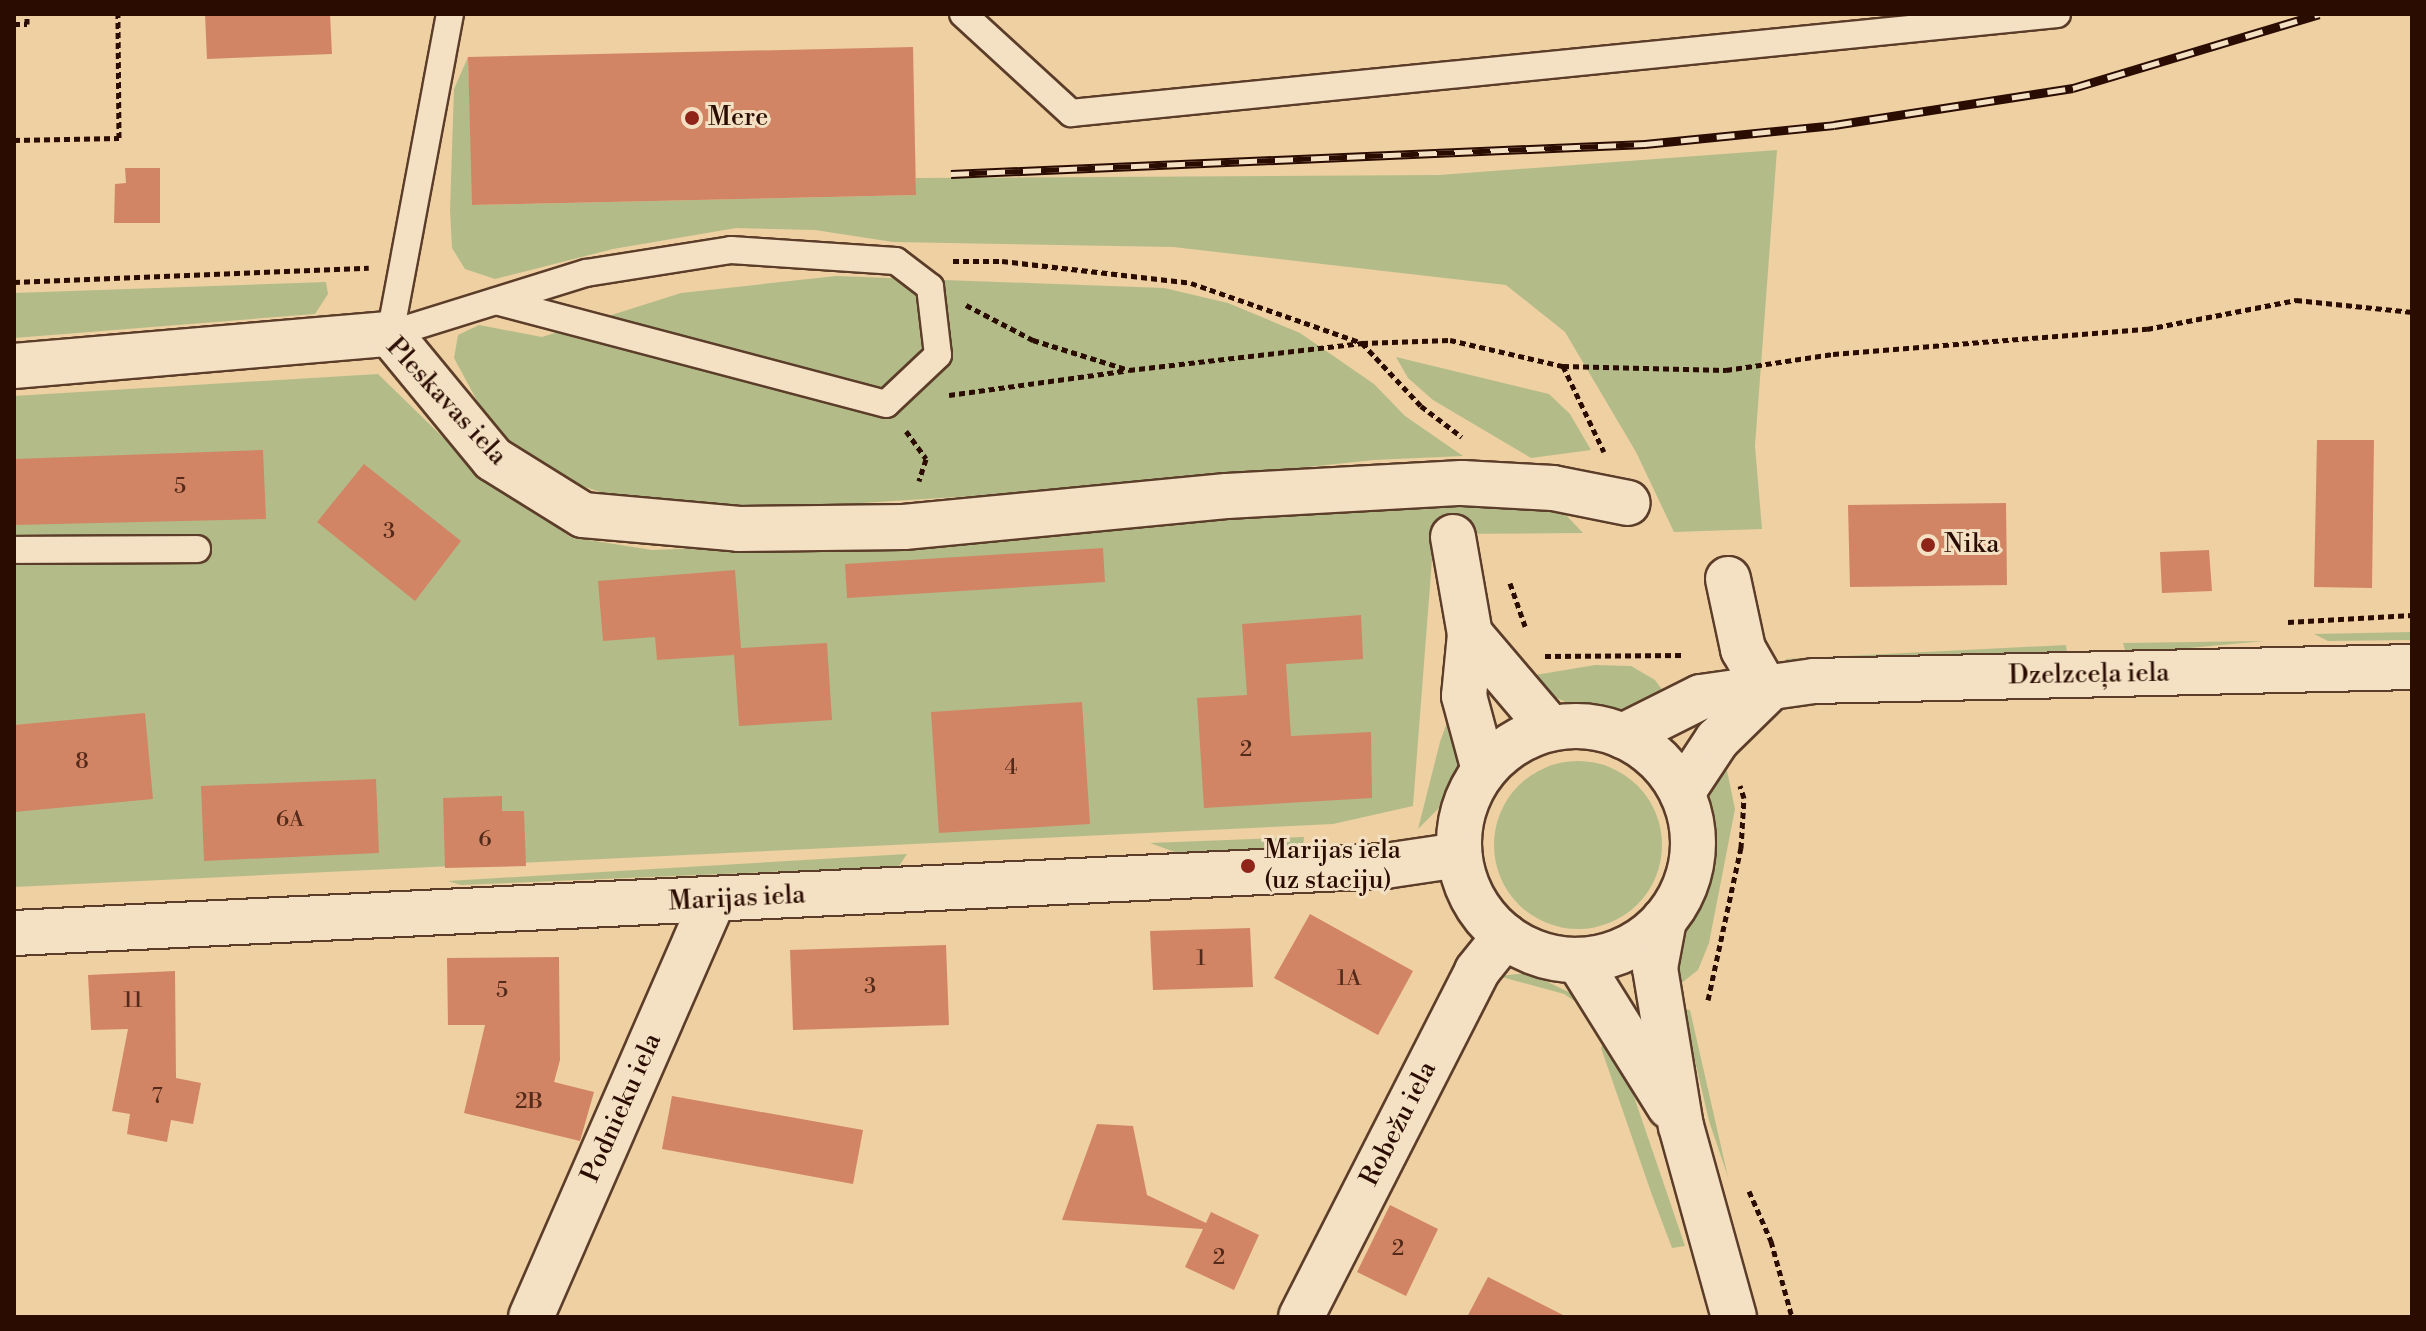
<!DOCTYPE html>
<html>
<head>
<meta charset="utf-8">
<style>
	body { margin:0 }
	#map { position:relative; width:2426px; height:1331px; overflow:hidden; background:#eed0a2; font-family:"Libre Bodoni",serif }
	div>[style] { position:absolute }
	.green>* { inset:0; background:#b3bc89 }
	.round { border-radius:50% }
	.building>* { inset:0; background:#d18564 }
	.path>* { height:5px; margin-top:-2.5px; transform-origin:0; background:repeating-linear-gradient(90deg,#2a0c01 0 6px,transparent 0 10px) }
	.roads { filter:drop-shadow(2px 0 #5b3d29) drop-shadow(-2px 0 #5b3d29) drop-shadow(0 2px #5b3d29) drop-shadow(0 -2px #5b3d29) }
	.service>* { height:26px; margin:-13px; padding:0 13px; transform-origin:13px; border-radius:13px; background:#f4e0c3 }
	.minor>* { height:44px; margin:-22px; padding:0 22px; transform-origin:22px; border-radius:22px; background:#f4e0c3 }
	.tertiary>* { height:44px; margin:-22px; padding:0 22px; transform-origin:22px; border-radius:22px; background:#f4e0c3 }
	.tertiary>.ring { margin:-22px; padding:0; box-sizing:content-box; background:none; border:44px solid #f4e0c3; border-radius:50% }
	.rail>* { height:9px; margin-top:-4.5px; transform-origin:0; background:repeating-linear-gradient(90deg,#f4e0c3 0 18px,#2a0c01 0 36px); box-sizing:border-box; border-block:2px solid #2a0c01 }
	.dots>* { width:22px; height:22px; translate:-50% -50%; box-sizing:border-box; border:4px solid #f4e0c3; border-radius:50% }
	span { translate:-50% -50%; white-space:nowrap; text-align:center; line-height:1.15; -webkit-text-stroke:6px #f4e0c3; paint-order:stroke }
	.number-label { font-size:22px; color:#542a1a }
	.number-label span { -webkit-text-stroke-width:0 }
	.poi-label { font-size:26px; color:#2a0c01 }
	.left { translate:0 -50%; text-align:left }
	.street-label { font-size:26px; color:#2a0c01 }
	.frame { position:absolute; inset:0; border:16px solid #2a0c01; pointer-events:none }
</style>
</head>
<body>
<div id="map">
	<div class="green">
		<i style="clip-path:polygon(468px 57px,473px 205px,915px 195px,916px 178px,1439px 175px,1777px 150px,1755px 446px,1762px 529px,1674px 532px,1636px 452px,1565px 332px,1506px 285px,1173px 247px,893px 242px,815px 230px,736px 228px,613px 249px,495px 279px,465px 269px,452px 248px,450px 210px,454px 89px)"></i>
		<i style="clip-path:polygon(836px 276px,1164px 288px,1228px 303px,1300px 333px,1374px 384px,1405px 416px,1463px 456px,1374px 460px,1117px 487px,765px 509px,629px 502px,556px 477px,494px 432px,454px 358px,458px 335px,479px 325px,542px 337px,681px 293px)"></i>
		<i style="clip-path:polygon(326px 282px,328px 294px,315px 314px,14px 338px,14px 293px)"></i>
		<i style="clip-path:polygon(1396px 357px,1549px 394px,1570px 414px,1591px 450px,1531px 458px,1433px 400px,1408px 378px)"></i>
		<i style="clip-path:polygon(378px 374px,453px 447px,570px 537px,652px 550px,878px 541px,1427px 494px,1549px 497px,1583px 533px,1434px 534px,1413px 806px,1333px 824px,14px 887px,14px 396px)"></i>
		<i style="clip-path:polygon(2412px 632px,2412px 640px,2328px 641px,2314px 634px)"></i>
		<i style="clip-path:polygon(2264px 641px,2168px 650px,2125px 650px,2123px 643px)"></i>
		<i style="clip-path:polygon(2066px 645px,2067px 654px,1789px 666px,1786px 659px)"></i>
		<i style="clip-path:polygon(1595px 665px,1631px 666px,1655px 680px,1666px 695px,1634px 708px,1588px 712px,1548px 694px,1529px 676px)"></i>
		<i style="clip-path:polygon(1455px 717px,1463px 764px,1453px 794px,1418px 829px,1440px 742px,1447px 722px)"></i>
		<i style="clip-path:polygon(1725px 761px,1735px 809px,1709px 943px,1698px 970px,1679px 985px,1678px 954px,1705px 884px,1712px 834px,1710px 795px)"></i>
		<i class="round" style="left:1494px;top:761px;width:168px;height:168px"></i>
		<i style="clip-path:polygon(1304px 837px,1303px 847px,1294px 850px,1183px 855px,1150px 843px)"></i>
		<i style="clip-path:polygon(907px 854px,899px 866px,889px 867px,461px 885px,448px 881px)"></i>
		<i style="clip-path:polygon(1529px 973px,1579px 997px,1594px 1014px,1564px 994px,1498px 976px)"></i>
		<i style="clip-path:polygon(1683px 1009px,1690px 1010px,1728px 1177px,1709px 1121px)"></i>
		<i style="clip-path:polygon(1607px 1036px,1628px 1079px,1685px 1246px,1672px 1248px,1652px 1195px,1601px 1048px)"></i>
	</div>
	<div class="building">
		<i style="clip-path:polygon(205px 14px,330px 14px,332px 54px,207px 59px)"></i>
		<i style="clip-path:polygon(913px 47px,916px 195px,472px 205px,468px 57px)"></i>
		<i style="clip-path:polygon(125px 168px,160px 168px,160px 223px,114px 223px,115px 184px,126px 183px)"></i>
		<i style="clip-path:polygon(2317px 440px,2374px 440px,2372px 588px,2314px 587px)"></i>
		<i style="clip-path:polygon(263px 450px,266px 519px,14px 525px,14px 459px)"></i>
		<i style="clip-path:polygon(364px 464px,461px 541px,415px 601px,317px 522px)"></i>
		<i style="clip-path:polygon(2006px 503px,2007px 585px,1850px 587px,1848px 505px)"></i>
		<i style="clip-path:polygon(1103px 548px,1105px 582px,847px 598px,845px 564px)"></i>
		<i style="clip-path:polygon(2209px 550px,2212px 591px,2162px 593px,2160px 552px)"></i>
		<i style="clip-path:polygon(735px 570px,741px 648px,827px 643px,832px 720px,739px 726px,734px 655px,657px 660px,655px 637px,603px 641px,598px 581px)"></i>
		<i style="clip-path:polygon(1361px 615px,1363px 659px,1286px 664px,1291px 736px,1371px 732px,1372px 798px,1204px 808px,1197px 698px,1247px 695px,1242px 624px)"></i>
		<i style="clip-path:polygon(1082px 702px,1090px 824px,939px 833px,931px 712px)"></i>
		<i style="clip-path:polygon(145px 713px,153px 799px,14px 812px,14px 725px)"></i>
		<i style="clip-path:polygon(376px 779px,379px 853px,204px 861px,201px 786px)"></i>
		<i style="clip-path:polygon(502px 796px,502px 811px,524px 811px,526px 866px,445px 868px,443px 798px)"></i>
		<i style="clip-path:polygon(1310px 914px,1413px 971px,1378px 1035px,1274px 978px)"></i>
		<i style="clip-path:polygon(1250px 928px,1253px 987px,1153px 990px,1150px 931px)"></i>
		<i style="clip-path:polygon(946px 945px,949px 1025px,793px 1030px,790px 950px)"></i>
		<i style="clip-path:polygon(559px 957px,560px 1060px,554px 1082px,594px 1092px,580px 1141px,464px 1113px,485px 1025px,448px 1025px,447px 958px)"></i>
		<i style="clip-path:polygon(175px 971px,176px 1078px,201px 1083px,193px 1124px,171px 1120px,167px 1142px,127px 1134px,130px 1114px,112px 1111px,128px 1029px,91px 1030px,88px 975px)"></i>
		<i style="clip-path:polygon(672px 1096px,863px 1130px,853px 1184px,662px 1149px)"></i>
		<i style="clip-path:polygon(1097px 1124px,1133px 1126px,1147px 1195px,1206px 1223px,1211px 1212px,1259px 1235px,1234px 1290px,1185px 1267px,1203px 1229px,1062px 1220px)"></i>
		<i style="clip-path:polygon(1390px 1205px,1438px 1229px,1406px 1296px,1357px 1272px)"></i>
		<i style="clip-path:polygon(1488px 1277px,1567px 1317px,1467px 1317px)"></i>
	</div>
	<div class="path">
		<i style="left:14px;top:24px;width:13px"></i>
		<i style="left:27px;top:24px;width:10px;rotate:-90deg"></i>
		<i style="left:14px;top:140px;width:105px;rotate:-1.1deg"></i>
		<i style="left:119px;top:138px;width:124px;rotate:-90.5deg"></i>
		<i style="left:953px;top:261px;width:49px"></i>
		<i style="left:1002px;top:261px;width:190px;rotate:6.6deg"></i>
		<i style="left:1191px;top:283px;width:181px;rotate:19.3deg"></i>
		<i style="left:1362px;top:343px;width:86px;rotate:46.9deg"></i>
		<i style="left:1421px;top:406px;width:51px;rotate:37.1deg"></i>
		<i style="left:14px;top:282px;width:355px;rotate:-2.3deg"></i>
		<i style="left:966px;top:305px;width:76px;rotate:27.6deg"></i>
		<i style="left:1033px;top:340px;width:101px;rotate:17.4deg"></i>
		<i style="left:1129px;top:370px;width:235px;rotate:-6.6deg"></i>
		<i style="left:1362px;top:343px;width:88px;rotate:-2deg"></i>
		<i style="left:1450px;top:340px;width:116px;rotate:13deg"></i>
		<i style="left:1563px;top:366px;width:163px;rotate:1.4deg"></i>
		<i style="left:1726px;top:370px;width:108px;rotate:-8.5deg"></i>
		<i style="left:1833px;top:354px;width:315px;rotate:-4.6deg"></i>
		<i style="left:2147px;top:329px;width:152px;rotate:-11deg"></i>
		<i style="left:2296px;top:300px;width:117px;rotate:5.9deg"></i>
		<i style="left:1563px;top:366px;width:95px;rotate:64.5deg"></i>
		<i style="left:949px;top:395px;width:178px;rotate:-7.8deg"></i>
		<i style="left:906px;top:431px;width:34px;rotate:54deg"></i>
		<i style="left:926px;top:459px;width:23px;rotate:108deg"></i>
		<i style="left:1510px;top:583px;width:46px;rotate:70.8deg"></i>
		<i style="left:2288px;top:622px;width:124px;rotate:-3.2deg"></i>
		<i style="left:1545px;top:656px;width:138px;rotate:-0.4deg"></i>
		<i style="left:1708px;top:1000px;width:156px;rotate:-77.8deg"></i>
		<i style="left:1741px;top:848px;width:50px;rotate:-86.6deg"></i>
		<i style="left:1744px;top:798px;width:13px;rotate:-108deg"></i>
		<i style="left:1749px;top:1191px;width:55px;rotate:66.3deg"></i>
		<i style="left:1771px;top:1241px;width:79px;rotate:74.6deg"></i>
	</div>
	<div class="roads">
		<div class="service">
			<i style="left:450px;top:14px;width:326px;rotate:100.6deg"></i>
			<i style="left:390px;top:334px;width:205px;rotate:-17.3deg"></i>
			<i style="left:586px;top:273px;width:147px;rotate:-9deg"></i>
			<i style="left:731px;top:250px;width:165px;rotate:3.8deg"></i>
			<i style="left:896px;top:261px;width:43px;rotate:37.4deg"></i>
			<i style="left:930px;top:287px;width:68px;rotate:83.3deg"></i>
			<i style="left:938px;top:355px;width:71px;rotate:136.7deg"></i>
			<i style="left:886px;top:404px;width:402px;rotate:-165.2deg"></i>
			<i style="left:963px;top:14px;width:147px;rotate:42.5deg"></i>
			<i style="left:1071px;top:113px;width:991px;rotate:-5.73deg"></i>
			<i style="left:14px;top:550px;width:183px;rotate:-0.3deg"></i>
		</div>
		<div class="minor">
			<i style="left:14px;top:366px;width:377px;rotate:-4.9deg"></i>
			<i style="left:390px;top:334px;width:162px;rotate:50.5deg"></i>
			<i style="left:493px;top:459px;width:106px;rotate:31.9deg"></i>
			<i style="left:583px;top:515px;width:157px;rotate:5.1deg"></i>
			<i style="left:739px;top:529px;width:165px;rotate:-0.7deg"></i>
			<i style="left:904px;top:527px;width:324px;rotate:-5.5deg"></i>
			<i style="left:1227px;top:496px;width:235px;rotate:-3.2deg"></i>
			<i style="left:1462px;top:483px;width:91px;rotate:3.1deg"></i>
			<i style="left:1553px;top:488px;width:76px;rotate:11.3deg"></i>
			<i style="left:1453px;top:537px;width:98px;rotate:80.1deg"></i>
			<i style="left:1470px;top:634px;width:62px;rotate:95.5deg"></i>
			<i style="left:1464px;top:696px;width:77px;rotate:74.9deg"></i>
			<i style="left:1728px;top:579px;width:72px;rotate:77.9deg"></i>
			<i style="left:1743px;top:649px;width:48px;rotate:60.3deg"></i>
			<i style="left:1470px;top:634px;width:123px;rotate:49.6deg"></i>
			<i style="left:1623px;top:736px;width:87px;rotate:-26.6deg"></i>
			<i style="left:1701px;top:697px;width:114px;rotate:-8.1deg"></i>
			<i style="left:1814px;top:681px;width:598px;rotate:-1.34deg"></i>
			<i style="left:1682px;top:793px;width:64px;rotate:-56.6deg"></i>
			<i style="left:1717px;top:740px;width:70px;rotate:-44.4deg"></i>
			<i style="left:531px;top:1317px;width:455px;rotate:-66.4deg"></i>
			<i style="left:1301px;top:1317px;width:388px;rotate:-63deg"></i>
			<i style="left:1477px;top:971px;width:45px;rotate:-51.3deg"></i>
		</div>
		<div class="tertiary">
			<i class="ring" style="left:1459px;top:726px;width:190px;height:190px"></i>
			<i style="left:1664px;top:920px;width:49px;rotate:100.6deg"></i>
			<i style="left:1655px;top:968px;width:160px;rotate:80.7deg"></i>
			<i style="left:1681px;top:1126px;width:198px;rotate:74.5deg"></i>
			<i style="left:14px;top:933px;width:1373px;rotate:-2.8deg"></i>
			<i style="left:1385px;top:866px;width:75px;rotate:-8.5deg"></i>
			<i style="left:1578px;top:960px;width:173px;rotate:58deg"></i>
		</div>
	</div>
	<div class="rail">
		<i style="left:951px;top:174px;width:695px;rotate:-2.48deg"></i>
		<i style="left:1645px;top:144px;width:190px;rotate:-5.7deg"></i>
		<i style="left:1834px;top:125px;width:242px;rotate:-8.8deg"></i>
		<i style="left:2073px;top:88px;width:257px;rotate:-16.7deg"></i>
	</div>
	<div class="dots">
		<i style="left:692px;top:118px;background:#8f2418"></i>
		<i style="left:1928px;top:545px;background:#8f2418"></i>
		<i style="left:1248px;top:866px;background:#8f2418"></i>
	</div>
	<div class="number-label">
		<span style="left:180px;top:487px">5</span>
		<span style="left:389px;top:532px">3</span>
		<span style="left:1246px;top:750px">2</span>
		<span style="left:82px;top:762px">8</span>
		<span style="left:1011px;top:768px">4</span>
		<span style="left:290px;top:820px">6A</span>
		<span style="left:485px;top:840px">6</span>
		<span style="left:1201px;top:959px">1</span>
		<span style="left:1349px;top:979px">1A</span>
		<span style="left:870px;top:987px">3</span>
		<span style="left:502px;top:991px">5</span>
		<span style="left:133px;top:1001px">11</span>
		<span style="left:157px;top:1097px">7</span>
		<span style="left:529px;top:1102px">2B</span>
		<span style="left:1398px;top:1249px">2</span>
		<span style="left:1219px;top:1258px">2</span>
	</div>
	<div class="poi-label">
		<span class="left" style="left:708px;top:118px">Mere</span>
		<span class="left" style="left:1944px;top:545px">Nika</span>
		<span class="left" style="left:1264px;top:866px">Marijas iela<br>(uz staciju)</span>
	</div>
	<div class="street-label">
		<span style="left:446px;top:402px;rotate:47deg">Pleskavas iela</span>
		<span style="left:2089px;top:675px;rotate:-1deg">Dzelzceļa iela</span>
		<span style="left:737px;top:899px;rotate:-3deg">Marijas iela</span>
		<span style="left:622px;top:1108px;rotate:-66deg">Podnieku iela</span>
		<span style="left:1399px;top:1124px;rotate:-63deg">Robežu iela</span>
	</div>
	<div class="frame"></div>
</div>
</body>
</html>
